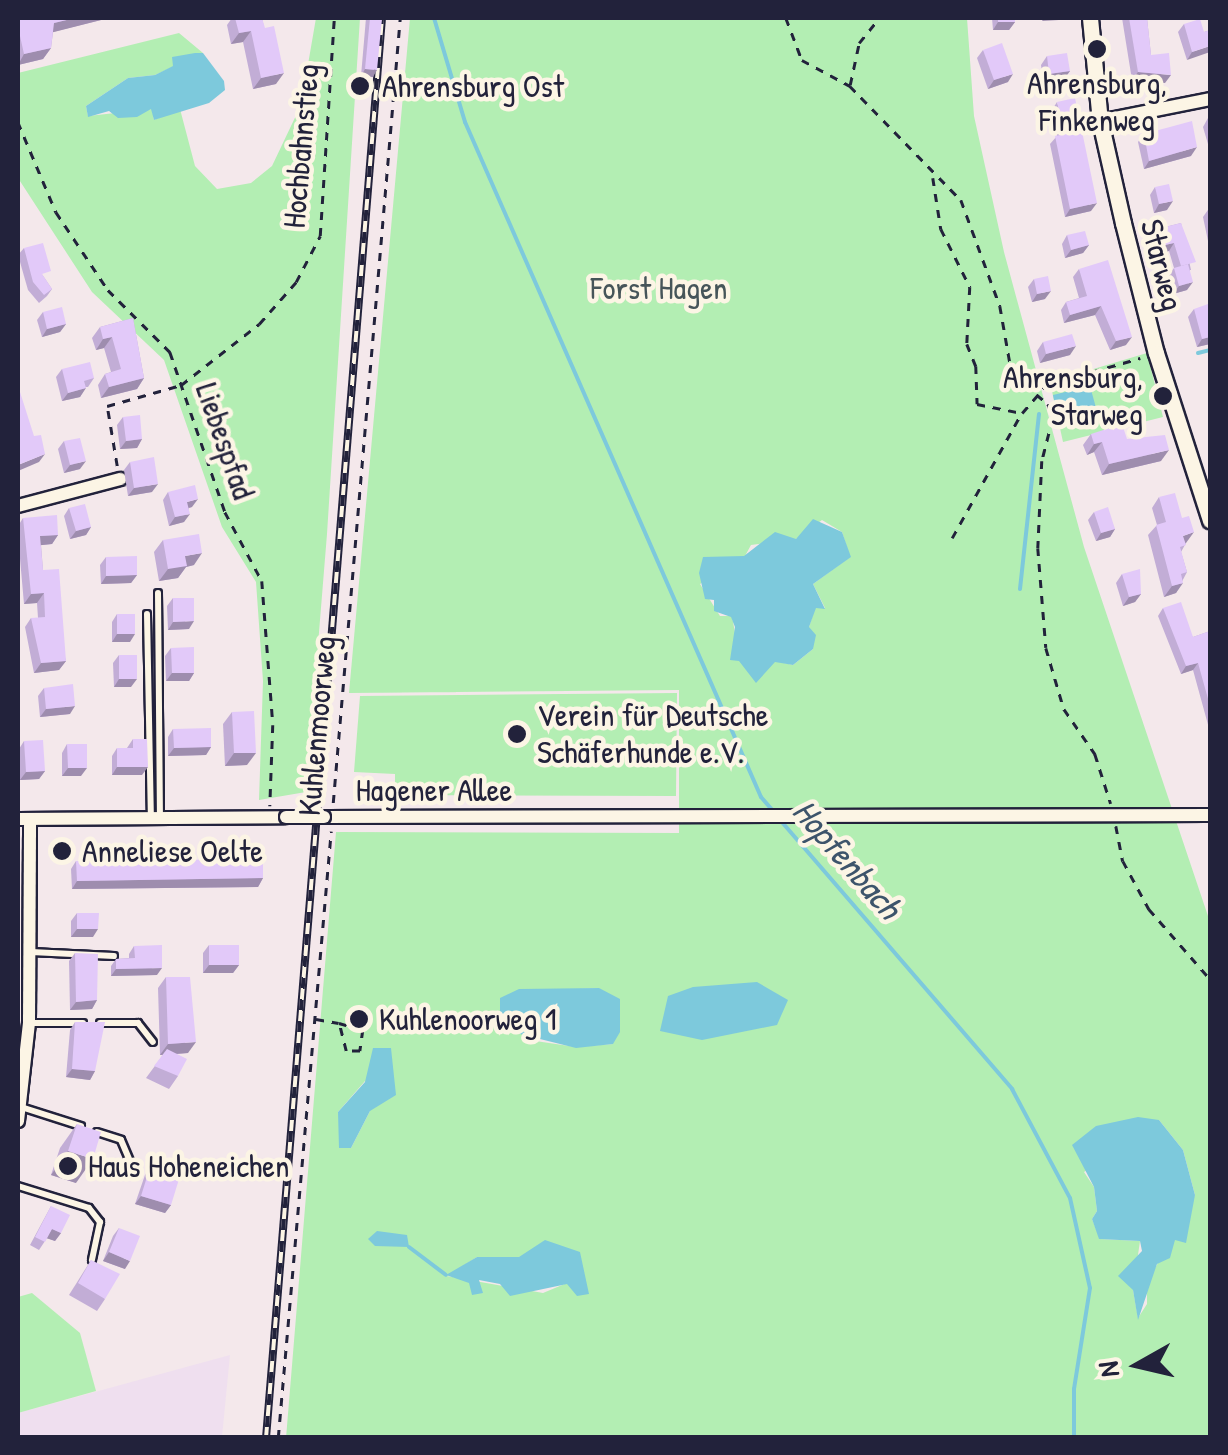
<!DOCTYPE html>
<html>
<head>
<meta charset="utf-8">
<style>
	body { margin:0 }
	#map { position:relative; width:1228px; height:1455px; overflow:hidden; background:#f4e8eb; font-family:"Patrick Hand",sans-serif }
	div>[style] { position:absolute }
	.built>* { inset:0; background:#efdfef }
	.green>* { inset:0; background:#b3eeb3 }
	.water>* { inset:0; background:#7dc9dc }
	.stream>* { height:4px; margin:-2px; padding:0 2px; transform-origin:2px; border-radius:2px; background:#7dc9dc }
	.path>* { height:2.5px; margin-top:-1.25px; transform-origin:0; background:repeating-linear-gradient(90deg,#22223b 0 8px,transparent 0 16px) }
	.roads { filter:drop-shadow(2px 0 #22223b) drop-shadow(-2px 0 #22223b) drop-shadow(0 2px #22223b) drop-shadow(0 -2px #22223b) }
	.service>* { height:6px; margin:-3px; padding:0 3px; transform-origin:3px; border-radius:3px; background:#fcf5e5 }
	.minor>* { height:12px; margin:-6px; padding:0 6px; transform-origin:6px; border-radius:6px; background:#fcf5e5 }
	.tertiary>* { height:15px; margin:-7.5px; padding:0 7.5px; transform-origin:7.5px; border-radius:7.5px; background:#fcf5e5 }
	.rail>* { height:8px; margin-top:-4px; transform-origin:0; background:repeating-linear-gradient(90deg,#fcf5e5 0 11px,#22223b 0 22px); box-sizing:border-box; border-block:2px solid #22223b }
	.bridges { filter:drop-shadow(2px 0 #22223b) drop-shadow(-2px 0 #22223b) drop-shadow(0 2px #22223b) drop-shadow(0 -2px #22223b) }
	.minor-bridge>* { height:12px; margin:-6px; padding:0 6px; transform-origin:6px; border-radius:6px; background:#fcf5e5 }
	.wall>* { inset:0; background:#c2add6 }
	.shaded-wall>* { inset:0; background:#9e8dae }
	.building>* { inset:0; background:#e2c9f9 }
	.dots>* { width:28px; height:28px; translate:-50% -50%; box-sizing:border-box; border:5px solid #fcf5e5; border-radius:50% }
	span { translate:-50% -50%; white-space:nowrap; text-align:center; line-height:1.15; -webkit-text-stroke:9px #fcf5e5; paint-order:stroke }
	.poi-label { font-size:32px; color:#22223b }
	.left { translate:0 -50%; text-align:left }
	.right { translate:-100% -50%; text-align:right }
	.street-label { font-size:32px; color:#22223b }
	.park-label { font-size:32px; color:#465559 }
	.water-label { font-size:35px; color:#3d546b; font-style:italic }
	.frame { position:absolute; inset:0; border:20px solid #22223b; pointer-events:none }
	.north { position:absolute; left:1088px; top:1315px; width:100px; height:100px; -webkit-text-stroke:8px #fcf5e5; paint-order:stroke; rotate:262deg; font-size:28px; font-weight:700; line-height:40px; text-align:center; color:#22223b }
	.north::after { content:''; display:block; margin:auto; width:35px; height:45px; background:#22223b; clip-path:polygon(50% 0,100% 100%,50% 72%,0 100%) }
</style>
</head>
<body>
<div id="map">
	<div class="built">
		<i style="clip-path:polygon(230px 1355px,222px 1437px,18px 1437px,18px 1413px)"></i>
	</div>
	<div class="green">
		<i style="clip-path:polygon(316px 18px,360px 18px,327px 534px,306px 792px,259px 800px,263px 681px,256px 582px,222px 527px,164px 360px,92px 292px,18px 178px,18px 73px,179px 33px,203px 53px,155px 75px,128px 78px,86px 106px,88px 116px,152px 109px,154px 120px,180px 109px,195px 166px,217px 189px,251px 183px,272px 166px,301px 105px)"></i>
		<i style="clip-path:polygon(evenodd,410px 18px,967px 18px,974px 116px,1004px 252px,1084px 547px,1210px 922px,1210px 1437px,286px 1438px,336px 832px,679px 833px,679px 690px,349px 693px,410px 18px,822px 520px,842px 532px,850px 557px,813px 584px,825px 608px,815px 608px,809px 627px,813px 649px,793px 665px,775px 661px,761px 674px,740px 661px,732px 616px,720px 616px,700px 584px,745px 556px,751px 545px,796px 539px,822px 520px,410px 18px,599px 988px,613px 1044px,576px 1047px,522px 1039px,563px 990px,599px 988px,410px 18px,365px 1081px,370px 1111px,351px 1148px,338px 1112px,365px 1081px,410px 18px,1159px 1120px,1183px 1150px,1195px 1195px,1147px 1283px,1147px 1304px,1138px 1318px,1133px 1290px,1140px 1241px,1100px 1239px,1092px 1219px,1097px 1211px,1094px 1187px,1084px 1172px,1159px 1120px,410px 18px,477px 1257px,519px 1257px,588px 1294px,567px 1283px,543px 1293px,447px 1276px,477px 1257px)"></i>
		<i style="clip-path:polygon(1147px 353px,1163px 417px,1063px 442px,1050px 382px)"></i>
		<i style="clip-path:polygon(677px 693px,676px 796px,395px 795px,395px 774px,354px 772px,360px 696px)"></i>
		<i style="clip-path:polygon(32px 1293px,80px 1333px,96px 1391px,18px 1413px,18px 1297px)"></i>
	</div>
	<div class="water">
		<i style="clip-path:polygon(195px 53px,203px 53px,224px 81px,225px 90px,209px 103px,154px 120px,151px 109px,137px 117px,118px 118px,109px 111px,88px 117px,86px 106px,128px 78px,155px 75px,173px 66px,172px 57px)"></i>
		<i style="clip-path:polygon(1090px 386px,1098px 415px,1059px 425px,1053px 395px)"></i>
		<i style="clip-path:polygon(813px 519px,842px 532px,851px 557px,813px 584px,825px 609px,816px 608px,809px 627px,816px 635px,813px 649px,793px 665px,775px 662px,756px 683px,739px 661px,730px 660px,735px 627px,731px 617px,714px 611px,714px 600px,705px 599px,699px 573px,703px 557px,744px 556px,775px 532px,796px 539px)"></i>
		<i style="clip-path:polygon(757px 982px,788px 1000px,777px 1025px,702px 1040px,660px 1031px,668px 996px,693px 987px)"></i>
		<i style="clip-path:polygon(599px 988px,620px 999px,620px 1032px,613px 1044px,576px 1048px,500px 1029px,500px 998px,519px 989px)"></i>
		<i style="clip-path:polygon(373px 1048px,391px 1048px,396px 1095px,370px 1111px,351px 1148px,339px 1148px,338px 1112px,365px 1082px)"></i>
		<i style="clip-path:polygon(1138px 1117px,1159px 1120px,1183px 1150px,1195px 1195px,1186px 1243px,1175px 1240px,1170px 1258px,1157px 1264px,1138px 1320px,1133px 1290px,1118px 1276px,1142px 1251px,1140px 1241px,1099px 1239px,1092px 1219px,1097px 1211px,1094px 1187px,1072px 1145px,1096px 1126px)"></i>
		<i style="clip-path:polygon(377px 1231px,407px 1235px,409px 1247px,375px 1246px,368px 1239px)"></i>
		<i style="clip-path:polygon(545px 1240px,580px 1252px,589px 1294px,577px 1296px,567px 1284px,510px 1296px,500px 1284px,479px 1280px,483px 1293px,472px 1295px,469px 1283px,446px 1275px,477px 1257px,519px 1257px)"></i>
	</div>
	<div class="stream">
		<i style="left:434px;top:18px;width:109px;rotate:73.4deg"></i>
		<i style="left:465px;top:122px;width:737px;rotate:66.32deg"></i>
		<i style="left:761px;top:797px;width:21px;rotate:49deg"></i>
		<i style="left:1198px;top:353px;width:12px;rotate:-14deg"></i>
		<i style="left:1020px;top:589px;width:176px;rotate:-83.8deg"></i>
		<i style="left:781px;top:821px;width:354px;rotate:49.2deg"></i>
		<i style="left:1012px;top:1089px;width:123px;rotate:62deg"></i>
		<i style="left:1070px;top:1198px;width:92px;rotate:77.5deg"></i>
		<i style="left:1090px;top:1288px;width:102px;rotate:99deg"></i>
		<i style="left:1074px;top:1389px;width:49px;rotate:90deg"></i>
		<i style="left:409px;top:1247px;width:46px;rotate:37.1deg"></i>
	</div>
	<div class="path">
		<i style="left:786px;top:18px;width:45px;rotate:69.1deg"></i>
		<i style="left:802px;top:60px;width:55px;rotate:28.4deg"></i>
		<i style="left:850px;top:86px;width:159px;rotate:45.8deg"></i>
		<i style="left:961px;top:200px;width:113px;rotate:69.8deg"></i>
		<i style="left:1000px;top:306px;width:69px;rotate:80deg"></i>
		<i style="left:1012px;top:374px;width:47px;rotate:39.8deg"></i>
		<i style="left:1048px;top:404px;width:15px;rotate:70deg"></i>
		<i style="left:1053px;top:418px;width:44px;rotate:104.3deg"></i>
		<i style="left:1042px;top:461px;width:87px;rotate:92.6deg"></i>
		<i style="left:1038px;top:548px;width:100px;rotate:85.4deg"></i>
		<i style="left:1046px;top:648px;width:64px;rotate:73.6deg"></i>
		<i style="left:1064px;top:709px;width:55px;rotate:55.4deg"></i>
		<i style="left:1095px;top:754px;width:52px;rotate:72.3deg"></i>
		<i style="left:850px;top:85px;width:43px;rotate:-77.9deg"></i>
		<i style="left:859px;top:43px;width:32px;rotate:-51deg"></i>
		<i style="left:18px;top:122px;width:98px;rotate:67.1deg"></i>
		<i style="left:56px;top:212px;width:94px;rotate:56.3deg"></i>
		<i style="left:108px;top:290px;width:88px;rotate:45deg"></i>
		<i style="left:170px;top:352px;width:169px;rotate:71deg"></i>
		<i style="left:225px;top:512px;width:78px;rotate:61.8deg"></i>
		<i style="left:262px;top:581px;width:144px;rotate:85.6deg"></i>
		<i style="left:273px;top:725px;width:81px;rotate:92.1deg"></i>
		<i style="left:933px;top:178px;width:52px;rotate:81.1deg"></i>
		<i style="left:941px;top:229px;width:65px;rotate:63.4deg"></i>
		<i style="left:970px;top:287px;width:57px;rotate:93deg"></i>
		<i style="left:967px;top:344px;width:24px;rotate:68deg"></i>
		<i style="left:976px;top:366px;width:38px;rotate:88deg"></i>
		<i style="left:977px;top:404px;width:46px;rotate:11.3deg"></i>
		<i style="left:1022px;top:413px;width:37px;rotate:-49deg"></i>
		<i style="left:1046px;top:385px;width:98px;rotate:-16deg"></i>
		<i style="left:117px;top:466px;width:61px;rotate:-99.5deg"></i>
		<i style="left:107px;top:406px;width:77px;rotate:-15.8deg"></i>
		<i style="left:181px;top:385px;width:99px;rotate:-38deg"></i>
		<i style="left:259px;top:324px;width:56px;rotate:-48.6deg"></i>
		<i style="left:296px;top:282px;width:52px;rotate:-62.4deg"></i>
		<i style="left:320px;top:236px;width:218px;rotate:-86.3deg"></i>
		<i style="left:952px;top:538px;width:142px;rotate:-60.9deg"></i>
		<i style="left:333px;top:803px;width:788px;rotate:-85.12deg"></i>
		<i style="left:1116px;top:826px;width:36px;rotate:79deg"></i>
		<i style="left:1123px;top:861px;width:55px;rotate:61.6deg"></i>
		<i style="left:1149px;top:909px;width:93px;rotate:48.9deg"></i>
		<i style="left:316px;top:1019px;width:23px;rotate:10deg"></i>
		<i style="left:339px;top:1023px;width:25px;rotate:16deg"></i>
		<i style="left:363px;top:1030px;width:21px;rotate:98deg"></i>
		<i style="left:360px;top:1051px;width:14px;rotate:180deg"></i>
		<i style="left:346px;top:1051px;width:29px;rotate:-104deg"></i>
		<i style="left:278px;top:1438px;width:609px;rotate:-85.01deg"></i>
		<i style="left:472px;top:1438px;width:1px;rotate:-45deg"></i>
	</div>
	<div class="roads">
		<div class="service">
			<i style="left:158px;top:593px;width:224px;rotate:89.5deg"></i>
			<i style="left:147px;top:614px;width:204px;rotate:88.9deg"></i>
			<i style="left:31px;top:952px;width:83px;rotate:2.8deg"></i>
			<i style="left:30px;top:1023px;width:53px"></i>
			<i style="left:100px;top:1023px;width:38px"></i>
			<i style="left:138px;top:1023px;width:24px;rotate:52deg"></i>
			<i style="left:21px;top:1107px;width:63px;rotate:17.6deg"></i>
			<i style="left:97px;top:1132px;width:25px;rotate:18deg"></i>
			<i style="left:121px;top:1140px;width:38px;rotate:67deg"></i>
			<i style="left:18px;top:1186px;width:74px;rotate:17.2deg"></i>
			<i style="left:89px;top:1208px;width:18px;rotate:52deg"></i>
			<i style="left:100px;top:1222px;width:39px;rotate:102deg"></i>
		</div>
		<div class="minor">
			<i style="left:1100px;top:121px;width:112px;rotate:-11.3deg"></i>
			<i style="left:18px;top:506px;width:106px;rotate:-14.8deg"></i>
			<i style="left:324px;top:817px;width:886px;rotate:-0.13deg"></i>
			<i style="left:18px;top:819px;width:268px;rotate:-0.4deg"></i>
			<i style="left:18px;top:1121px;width:99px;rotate:-83.6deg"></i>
			<i style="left:29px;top:1023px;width:204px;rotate:-89.7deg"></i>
		</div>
		<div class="tertiary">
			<i style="left:1090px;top:18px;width:103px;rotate:84.5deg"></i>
			<i style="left:1100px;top:121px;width:105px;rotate:77.3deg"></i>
			<i style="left:1123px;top:223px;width:134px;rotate:75.8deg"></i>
			<i style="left:1156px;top:353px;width:176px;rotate:72.1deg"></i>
		</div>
	</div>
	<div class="rail">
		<i style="left:266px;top:1438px;width:1425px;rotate:-85.33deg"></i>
	</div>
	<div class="bridges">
		<div class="minor-bridge">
			<i style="left:286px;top:817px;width:38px"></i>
		</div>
	</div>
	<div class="wall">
		<i style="clip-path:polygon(18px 18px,109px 18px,53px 32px,51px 48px,43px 59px,18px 65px)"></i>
		<i style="clip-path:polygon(232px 18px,262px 18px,276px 84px,253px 89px,243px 42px,231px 44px,227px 25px)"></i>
		<i style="clip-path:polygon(366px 18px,382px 18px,373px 77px,361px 76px)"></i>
		<i style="clip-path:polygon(992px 18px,1015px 18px,1015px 22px,1009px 30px,993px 30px)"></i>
		<i style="clip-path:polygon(1122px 18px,1147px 18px,1151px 55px,1165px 83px,1132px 80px)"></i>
		<i style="clip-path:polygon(1184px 24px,1204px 32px,1210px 30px,1187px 60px,1178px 32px)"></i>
		<i style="clip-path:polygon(983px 50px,1008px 82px,988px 89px,977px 58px)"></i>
		<i style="clip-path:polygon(1047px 56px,1070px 71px,1064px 79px,1043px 82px,1041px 65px)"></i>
		<i style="clip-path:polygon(1057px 102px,1091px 211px,1065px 217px,1050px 144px,1057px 136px,1052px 110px)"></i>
		<i style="clip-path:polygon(1208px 118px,1210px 118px,1210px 151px,1203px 127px)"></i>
		<i style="clip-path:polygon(1144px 134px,1191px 156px,1144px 169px,1138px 142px)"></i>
		<i style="clip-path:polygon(1155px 187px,1167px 210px,1154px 213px,1150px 195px)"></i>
		<i style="clip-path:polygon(1210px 207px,1210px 241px,1208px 241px,1203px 217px)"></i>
		<i style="clip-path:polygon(1181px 223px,1191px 270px,1190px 270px,1187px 290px,1173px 294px,1168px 276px,1174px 268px,1169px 251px,1160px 253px,1156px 235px,1161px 228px)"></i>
		<i style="clip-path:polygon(1067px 235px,1089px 245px,1083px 253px,1065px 258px,1062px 244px)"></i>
		<i style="clip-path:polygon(24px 248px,52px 289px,47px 296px,39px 303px,28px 290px,18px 255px)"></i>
		<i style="clip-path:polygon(1079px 269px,1126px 345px,1110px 350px,1095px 315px,1064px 323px,1061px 310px,1066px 302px,1079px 298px,1073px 277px)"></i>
		<i style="clip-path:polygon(1034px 279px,1045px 299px,1032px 302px,1028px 287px)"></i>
		<i style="clip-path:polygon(1194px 309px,1210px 312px,1210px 344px,1197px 347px,1188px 317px)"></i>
		<i style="clip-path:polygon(43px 312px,66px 324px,60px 332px,42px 337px,37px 320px)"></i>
		<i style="clip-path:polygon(133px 318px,144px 378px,137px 389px,101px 398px,98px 385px,105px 374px,111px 372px,104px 348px,96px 350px,92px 338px,100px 327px)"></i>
		<i style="clip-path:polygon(1043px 342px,1070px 355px,1040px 363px,1037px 351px)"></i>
		<i style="clip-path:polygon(62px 369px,94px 378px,88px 387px,86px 387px,80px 397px,62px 401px,56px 377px)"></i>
		<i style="clip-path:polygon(123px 417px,142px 439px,137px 448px,120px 449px,117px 425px)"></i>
		<i style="clip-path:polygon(1091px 434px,1127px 439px,1161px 461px,1102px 475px,1094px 452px,1087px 455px,1083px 445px)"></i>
		<i style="clip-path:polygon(64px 441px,80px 469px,64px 473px,58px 449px)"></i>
		<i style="clip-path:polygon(130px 462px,152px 492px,128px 496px,124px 470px)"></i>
		<i style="clip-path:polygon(168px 492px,192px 507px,189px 508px,184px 522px,169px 526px,163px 500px)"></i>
		<i style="clip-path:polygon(1159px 497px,1186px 543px,1181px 552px,1187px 572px,1176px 593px,1164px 597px,1148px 535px,1157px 525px,1152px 508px)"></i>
		<i style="clip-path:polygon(69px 508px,91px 527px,86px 535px,70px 539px,64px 516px)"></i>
		<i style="clip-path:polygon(1094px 512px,1115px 529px,1110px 537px,1096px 541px,1088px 520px)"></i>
		<i style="clip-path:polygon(23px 518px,58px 535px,52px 544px,41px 545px,43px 570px,66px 661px,59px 670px,34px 673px,25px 627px,31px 618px,38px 618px,37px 603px,24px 604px,18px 536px,18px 526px)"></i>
		<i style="clip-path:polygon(163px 540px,194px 565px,186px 567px,178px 578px,159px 581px,154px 552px)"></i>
		<i style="clip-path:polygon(106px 557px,137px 575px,131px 583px,101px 584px,100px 565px)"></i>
		<i style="clip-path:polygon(1122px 574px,1141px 594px,1135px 602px,1123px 606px,1116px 583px)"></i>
		<i style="clip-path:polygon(173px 598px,189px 629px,168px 630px,167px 606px)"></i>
		<i style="clip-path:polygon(1163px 608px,1193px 637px,1210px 631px,1210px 732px,1193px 670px,1181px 674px,1158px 616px)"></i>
		<i style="clip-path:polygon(117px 614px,130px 642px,112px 642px,112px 622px)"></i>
		<i style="clip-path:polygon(171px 648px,194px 673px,189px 681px,166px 681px,165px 656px)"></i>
		<i style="clip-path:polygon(119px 655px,131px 687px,114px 687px,113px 663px)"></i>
		<i style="clip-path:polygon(44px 688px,70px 714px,40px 717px,38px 696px)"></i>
		<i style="clip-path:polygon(232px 712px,247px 765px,225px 766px,223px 724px)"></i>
		<i style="clip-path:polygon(173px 729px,211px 747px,206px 755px,168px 756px,168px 737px)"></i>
		<i style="clip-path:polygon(133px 739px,142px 775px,112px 775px,112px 756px,117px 748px,127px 748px)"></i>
		<i style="clip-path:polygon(24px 741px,45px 771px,39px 779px,20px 780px,19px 749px)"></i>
		<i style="clip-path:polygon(67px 744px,81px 776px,62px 776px,62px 753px)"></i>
		<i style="clip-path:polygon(76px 861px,263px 878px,258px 887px,72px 889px,71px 869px)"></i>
		<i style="clip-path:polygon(77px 913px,93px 937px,71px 937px,71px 921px)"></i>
		<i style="clip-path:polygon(209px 945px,239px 965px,233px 973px,203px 973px,203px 953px)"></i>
		<i style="clip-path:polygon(134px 946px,157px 975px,111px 976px,111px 966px,116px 959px,129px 958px,129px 954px)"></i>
		<i style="clip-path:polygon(75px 953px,97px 1000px,92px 1009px,70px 1010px,69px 961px)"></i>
		<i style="clip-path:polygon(166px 977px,188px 1053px,177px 1054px,178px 1076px,169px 1089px,146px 1078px,163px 1055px,160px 1055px,158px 988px)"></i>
		<i style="clip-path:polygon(75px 1022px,95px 1071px,90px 1080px,66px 1077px,70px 1030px)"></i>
		<i style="clip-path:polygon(77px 1124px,76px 1183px,51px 1175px,60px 1148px)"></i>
		<i style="clip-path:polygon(150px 1167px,171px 1205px,165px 1213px,135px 1204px,145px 1175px)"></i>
		<i style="clip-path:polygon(51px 1206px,61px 1233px,55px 1241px,47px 1238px,39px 1250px,30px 1245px)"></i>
		<i style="clip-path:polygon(119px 1228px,125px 1269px,103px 1261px,113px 1236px)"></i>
		<i style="clip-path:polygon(91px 1260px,105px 1299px,97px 1311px,69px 1295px)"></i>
	</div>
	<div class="shaded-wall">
		<i style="clip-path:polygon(75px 18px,109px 18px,46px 34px,54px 23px)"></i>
		<i style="clip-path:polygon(1044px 18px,1061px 18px,1059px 20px,1042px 21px)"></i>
		<i style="clip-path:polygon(998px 22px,1015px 22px,1009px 30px,993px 30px)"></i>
		<i style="clip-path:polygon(251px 31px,243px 42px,231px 44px,239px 33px)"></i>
		<i style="clip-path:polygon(1210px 46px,1210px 52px,1187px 60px,1192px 52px)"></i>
		<i style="clip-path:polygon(51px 48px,43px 59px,18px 65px,24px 54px)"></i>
		<i style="clip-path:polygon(365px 69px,377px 70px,373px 77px,361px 76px)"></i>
		<i style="clip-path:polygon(1070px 71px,1064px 79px,1043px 82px,1049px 74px)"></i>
		<i style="clip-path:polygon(1138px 72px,1171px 75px,1165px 83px,1132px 80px)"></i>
		<i style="clip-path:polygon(284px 73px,276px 84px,253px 89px,261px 78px)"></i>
		<i style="clip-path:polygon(1013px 74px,1008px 82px,988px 89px,994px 80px)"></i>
		<i style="clip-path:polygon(1197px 147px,1191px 156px,1144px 169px,1149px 161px)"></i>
		<i style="clip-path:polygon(1173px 201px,1167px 210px,1154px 213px,1159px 204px)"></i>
		<i style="clip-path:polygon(1097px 203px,1091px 211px,1065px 217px,1070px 209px)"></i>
		<i style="clip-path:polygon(1174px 243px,1169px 251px,1160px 253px,1165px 245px)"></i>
		<i style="clip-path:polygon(1089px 245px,1083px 253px,1065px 258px,1071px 250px)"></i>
		<i style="clip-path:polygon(1193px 282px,1187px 290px,1173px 294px,1179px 286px)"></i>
		<i style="clip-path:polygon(1051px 291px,1045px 299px,1032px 302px,1037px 294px)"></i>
		<i style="clip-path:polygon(1101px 306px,1095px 315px,1064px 323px,1070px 315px)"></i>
		<i style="clip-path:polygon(66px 324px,60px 332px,42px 337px,47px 329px)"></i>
		<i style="clip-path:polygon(112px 337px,104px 348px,96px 350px,103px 339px)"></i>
		<i style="clip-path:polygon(1132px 337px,1126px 345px,1110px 350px,1116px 341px)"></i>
		<i style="clip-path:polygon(1210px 337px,1210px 344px,1197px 347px,1202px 339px)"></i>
		<i style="clip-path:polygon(1076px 346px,1070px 355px,1040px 363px,1046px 354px)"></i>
		<i style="clip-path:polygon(144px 378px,137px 389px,101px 398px,109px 387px)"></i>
		<i style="clip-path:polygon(86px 388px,80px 397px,62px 401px,68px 393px)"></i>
		<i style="clip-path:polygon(142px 439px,137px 448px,120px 449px,126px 441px)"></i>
		<i style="clip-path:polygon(1102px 442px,1094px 452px,1087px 455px,1094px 444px)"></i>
		<i style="clip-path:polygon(1169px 450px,1161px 461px,1102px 475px,1109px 464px)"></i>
		<i style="clip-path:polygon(45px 454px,39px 462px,18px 471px,18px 465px)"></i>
		<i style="clip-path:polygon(86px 461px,80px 469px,64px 473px,70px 465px)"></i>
		<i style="clip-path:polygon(158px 484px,152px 492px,128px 496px,134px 488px)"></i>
		<i style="clip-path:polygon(198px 499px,192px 507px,181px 510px,187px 502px)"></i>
		<i style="clip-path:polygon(190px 514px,184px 522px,169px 526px,175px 517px)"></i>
		<i style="clip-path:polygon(91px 527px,86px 535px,70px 539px,76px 531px)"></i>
		<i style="clip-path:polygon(1115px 529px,1110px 537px,1096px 541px,1101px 533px)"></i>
		<i style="clip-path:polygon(1194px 532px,1186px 543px,1176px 546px,1183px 536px)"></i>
		<i style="clip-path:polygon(58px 535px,52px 544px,33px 546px,40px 536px)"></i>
		<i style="clip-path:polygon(202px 553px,194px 565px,186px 567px,178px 578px,159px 581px,168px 569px,185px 556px)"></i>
		<i style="clip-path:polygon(137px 575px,131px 583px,101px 584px,106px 576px)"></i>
		<i style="clip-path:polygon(1183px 583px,1176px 593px,1164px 597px,1172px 586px)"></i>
		<i style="clip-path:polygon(44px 593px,37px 603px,24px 604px,31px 594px)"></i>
		<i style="clip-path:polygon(1141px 594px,1135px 602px,1123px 606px,1129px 597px)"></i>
		<i style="clip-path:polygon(194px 621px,189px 629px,168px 630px,173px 622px)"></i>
		<i style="clip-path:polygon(117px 634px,135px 634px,130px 642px,112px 642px)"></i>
		<i style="clip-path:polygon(66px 661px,59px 670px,34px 673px,41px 663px)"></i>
		<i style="clip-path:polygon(1198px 663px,1193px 670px,1181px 674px,1186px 666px)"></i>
		<i style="clip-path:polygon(172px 673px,194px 673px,189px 681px,166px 681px)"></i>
		<i style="clip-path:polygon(119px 679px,137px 679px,131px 687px,114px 687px)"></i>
		<i style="clip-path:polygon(75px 706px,70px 714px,40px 717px,46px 709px)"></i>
		<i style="clip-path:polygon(211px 747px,206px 755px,168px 756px,174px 748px)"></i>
		<i style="clip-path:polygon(234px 753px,256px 753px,247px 765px,225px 766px)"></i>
		<i style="clip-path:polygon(117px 767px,148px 767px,142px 775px,112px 775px)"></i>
		<i style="clip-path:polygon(68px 768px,87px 768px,81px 776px,62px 776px)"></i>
		<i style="clip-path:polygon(45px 771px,39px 779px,20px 780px,26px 772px)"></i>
		<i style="clip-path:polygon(263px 878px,258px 887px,72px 889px,77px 881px)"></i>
		<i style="clip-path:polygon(77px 929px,98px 929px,93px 937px,71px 937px)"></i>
		<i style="clip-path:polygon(209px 965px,239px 965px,233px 973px,203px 973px)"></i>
		<i style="clip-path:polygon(162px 968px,157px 975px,111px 976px,116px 969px)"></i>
		<i style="clip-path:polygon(97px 1000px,92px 1009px,70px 1010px,76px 1002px)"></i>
		<i style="clip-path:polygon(196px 1042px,188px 1053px,160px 1055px,168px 1044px)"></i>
		<i style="clip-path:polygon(72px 1069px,95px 1071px,90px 1080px,66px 1077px)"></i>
		<i style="clip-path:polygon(68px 1151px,93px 1159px,76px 1183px,51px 1175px)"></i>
		<i style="clip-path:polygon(141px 1196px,171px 1205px,165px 1213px,135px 1204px)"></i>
		<i style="clip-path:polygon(52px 1229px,61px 1233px,55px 1241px,46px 1238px)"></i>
		<i style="clip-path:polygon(109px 1252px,130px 1261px,125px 1269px,103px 1261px)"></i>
	</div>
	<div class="building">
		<i style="clip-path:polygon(18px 18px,75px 18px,54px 23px,51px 48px,24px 54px,18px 27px)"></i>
		<i style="clip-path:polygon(235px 18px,262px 18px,265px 28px,274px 26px,284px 73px,261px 78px,251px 31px,239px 33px)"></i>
		<i style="clip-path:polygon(370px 18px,382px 18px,377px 70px,365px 69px)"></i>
		<i style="clip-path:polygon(998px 18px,1015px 18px,1015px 22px,998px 22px)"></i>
		<i style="clip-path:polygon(1129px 18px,1147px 18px,1151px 55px,1169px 53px,1171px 75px,1138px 72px)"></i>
		<i style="clip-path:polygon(1200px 19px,1204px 32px,1210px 30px,1210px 46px,1192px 52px,1184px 24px)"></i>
		<i style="clip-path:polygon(1002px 43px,1013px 74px,994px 80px,983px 50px)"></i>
		<i style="clip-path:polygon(1067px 53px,1070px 71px,1049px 74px,1047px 56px)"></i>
		<i style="clip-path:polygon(1075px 98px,1097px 203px,1070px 209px,1055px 136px,1065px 134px,1057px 102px)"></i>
		<i style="clip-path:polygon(1192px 121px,1197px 147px,1149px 161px,1144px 134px)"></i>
		<i style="clip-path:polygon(1169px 184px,1173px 201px,1159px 204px,1155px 187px)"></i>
		<i style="clip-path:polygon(1181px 223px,1196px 262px,1181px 266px,1174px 243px,1165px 245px,1161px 228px)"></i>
		<i style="clip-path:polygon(1085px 231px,1089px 245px,1071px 250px,1067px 235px)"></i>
		<i style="clip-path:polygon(43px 243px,51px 271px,42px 274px,52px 289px,44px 295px,33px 282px,24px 248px)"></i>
		<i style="clip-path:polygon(1108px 260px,1132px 337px,1116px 341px,1101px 306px,1070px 315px,1066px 302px,1087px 296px,1079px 269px)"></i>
		<i style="clip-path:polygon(1188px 264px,1193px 282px,1179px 286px,1174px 268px)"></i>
		<i style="clip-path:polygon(1048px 276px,1051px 291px,1037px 294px,1034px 279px)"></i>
		<i style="clip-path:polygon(1208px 304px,1210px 312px,1210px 337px,1202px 339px,1194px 309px)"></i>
		<i style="clip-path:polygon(62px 307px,66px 324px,47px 329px,43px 312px)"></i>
		<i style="clip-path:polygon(133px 318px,144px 378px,109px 387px,105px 374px,121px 369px,112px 337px,103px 339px,100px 327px)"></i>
		<i style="clip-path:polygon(1072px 334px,1076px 346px,1046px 354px,1043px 342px)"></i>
		<i style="clip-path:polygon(90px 362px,94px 378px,84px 381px,86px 388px,68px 393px,62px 369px)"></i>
		<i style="clip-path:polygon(20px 392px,34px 436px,41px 435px,45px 454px,18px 465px,18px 393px)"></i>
		<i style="clip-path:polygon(140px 415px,142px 439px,126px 441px,123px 417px)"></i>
		<i style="clip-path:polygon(1122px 424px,1127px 439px,1165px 435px,1169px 450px,1109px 464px,1102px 442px,1094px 444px,1091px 434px)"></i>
		<i style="clip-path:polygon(80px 438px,86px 461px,70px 465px,64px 441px)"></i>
		<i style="clip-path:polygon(154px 457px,158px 484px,134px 488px,130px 462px)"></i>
		<i style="clip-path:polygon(195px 485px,198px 499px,187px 502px,190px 514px,175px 517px,168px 492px)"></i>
		<i style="clip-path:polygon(1175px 493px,1182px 518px,1189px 516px,1194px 532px,1183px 536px,1186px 545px,1180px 547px,1187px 572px,1181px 574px,1183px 583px,1172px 586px,1156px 525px,1166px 522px,1159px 497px)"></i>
		<i style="clip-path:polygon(85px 504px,91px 527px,76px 531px,69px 508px)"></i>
		<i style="clip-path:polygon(1108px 507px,1115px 529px,1101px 533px,1094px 512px)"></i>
		<i style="clip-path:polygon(57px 515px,58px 535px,40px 536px,43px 570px,59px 569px,66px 661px,41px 663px,31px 618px,45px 617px,44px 593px,31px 594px,23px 518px)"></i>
		<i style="clip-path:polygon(199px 534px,202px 553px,185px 556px,187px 566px,168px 569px,163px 540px)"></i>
		<i style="clip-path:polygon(137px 556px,137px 575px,106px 576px,106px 557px)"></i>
		<i style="clip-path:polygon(1140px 569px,1141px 594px,1129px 597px,1122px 574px)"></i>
		<i style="clip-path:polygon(173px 598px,194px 598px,194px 621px,173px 622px)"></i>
		<i style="clip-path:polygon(1181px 602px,1193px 637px,1210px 631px,1210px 706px,1198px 663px,1186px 666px,1163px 608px)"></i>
		<i style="clip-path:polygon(117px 614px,135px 614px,135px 634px,117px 634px)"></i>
		<i style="clip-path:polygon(194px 647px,194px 673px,172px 673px,171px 648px)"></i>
		<i style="clip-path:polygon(119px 655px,137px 655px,137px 679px,119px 679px)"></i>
		<i style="clip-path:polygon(73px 684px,75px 706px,46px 709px,44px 688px)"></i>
		<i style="clip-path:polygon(254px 711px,256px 753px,234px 753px,232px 712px)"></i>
		<i style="clip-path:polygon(211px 728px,211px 747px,174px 748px,173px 729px)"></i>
		<i style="clip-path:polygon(133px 739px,147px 739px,148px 767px,117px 767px,117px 748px,133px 748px)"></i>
		<i style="clip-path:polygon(43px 740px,45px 771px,26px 772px,24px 741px)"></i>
		<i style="clip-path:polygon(67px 744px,87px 744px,87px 768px,68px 768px)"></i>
		<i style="clip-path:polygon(263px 859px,263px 878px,77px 881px,76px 861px)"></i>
		<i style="clip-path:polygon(77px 913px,99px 913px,98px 929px,77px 929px)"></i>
		<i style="clip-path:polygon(162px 945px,162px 968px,116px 969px,116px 959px,135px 958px,134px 946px)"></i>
		<i style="clip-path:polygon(209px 945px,239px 945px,239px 965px,209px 965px)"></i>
		<i style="clip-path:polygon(75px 953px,98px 954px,97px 1000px,76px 1002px)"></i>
		<i style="clip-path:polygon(166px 977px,190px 977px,196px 1042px,168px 1044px)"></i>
		<i style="clip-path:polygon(75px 1022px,105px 1022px,95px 1071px,72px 1069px)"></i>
		<i style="clip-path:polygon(167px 1049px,187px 1059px,178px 1076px,154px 1066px)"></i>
		<i style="clip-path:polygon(77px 1124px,101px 1132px,93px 1159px,68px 1151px)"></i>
		<i style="clip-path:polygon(150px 1167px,180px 1176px,171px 1205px,141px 1196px)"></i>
		<i style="clip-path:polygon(51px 1206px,70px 1215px,61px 1233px,52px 1229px,45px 1242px,35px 1237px)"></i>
		<i style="clip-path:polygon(119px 1228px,140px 1236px,130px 1261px,109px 1252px)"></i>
		<i style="clip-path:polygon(91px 1260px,120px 1274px,105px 1299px,78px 1283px)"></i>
	</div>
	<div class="dots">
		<i style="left:1097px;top:49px;background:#22223b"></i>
		<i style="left:360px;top:86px;background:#22223b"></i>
		<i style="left:1163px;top:396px;background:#22223b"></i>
		<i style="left:517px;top:734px;background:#22223b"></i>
		<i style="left:62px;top:851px;background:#22223b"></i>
		<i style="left:359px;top:1019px;background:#22223b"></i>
		<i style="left:68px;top:1166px;background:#22223b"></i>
	</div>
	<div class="poi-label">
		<span style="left:1097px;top:102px">Ahrensburg,<br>Finkenweg</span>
		<span class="left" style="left:382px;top:86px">Ahrensburg Ost</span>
		<span class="right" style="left:1143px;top:396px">Ahrensburg,<br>Starweg</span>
		<span class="left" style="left:537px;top:734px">Verein für Deutsche<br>Schäferhunde e.V.</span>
		<span class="left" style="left:82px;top:851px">Anneliese Oelte</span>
		<span class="left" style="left:379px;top:1019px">Kuhlenoorweg 1</span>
		<span class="left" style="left:88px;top:1166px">Haus Hoheneichen</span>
	</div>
	<div class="street-label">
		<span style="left:301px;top:146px;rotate:-85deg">Hochbahnstieg</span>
		<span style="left:1162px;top:265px;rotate:76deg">Starweg</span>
		<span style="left:225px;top:441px;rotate:71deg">Liebespfad</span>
		<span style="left:317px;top:726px;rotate:-85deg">Kuhlenmoorweg</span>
		<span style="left:434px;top:790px">Hagener Allee</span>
	</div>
	<div class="park-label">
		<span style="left:659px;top:288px">Forst Hagen</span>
	</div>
	<div class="water-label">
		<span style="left:847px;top:859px;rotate:49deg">Hopfenbach</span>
	</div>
	<div class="frame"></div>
	<div class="north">N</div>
</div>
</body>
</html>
